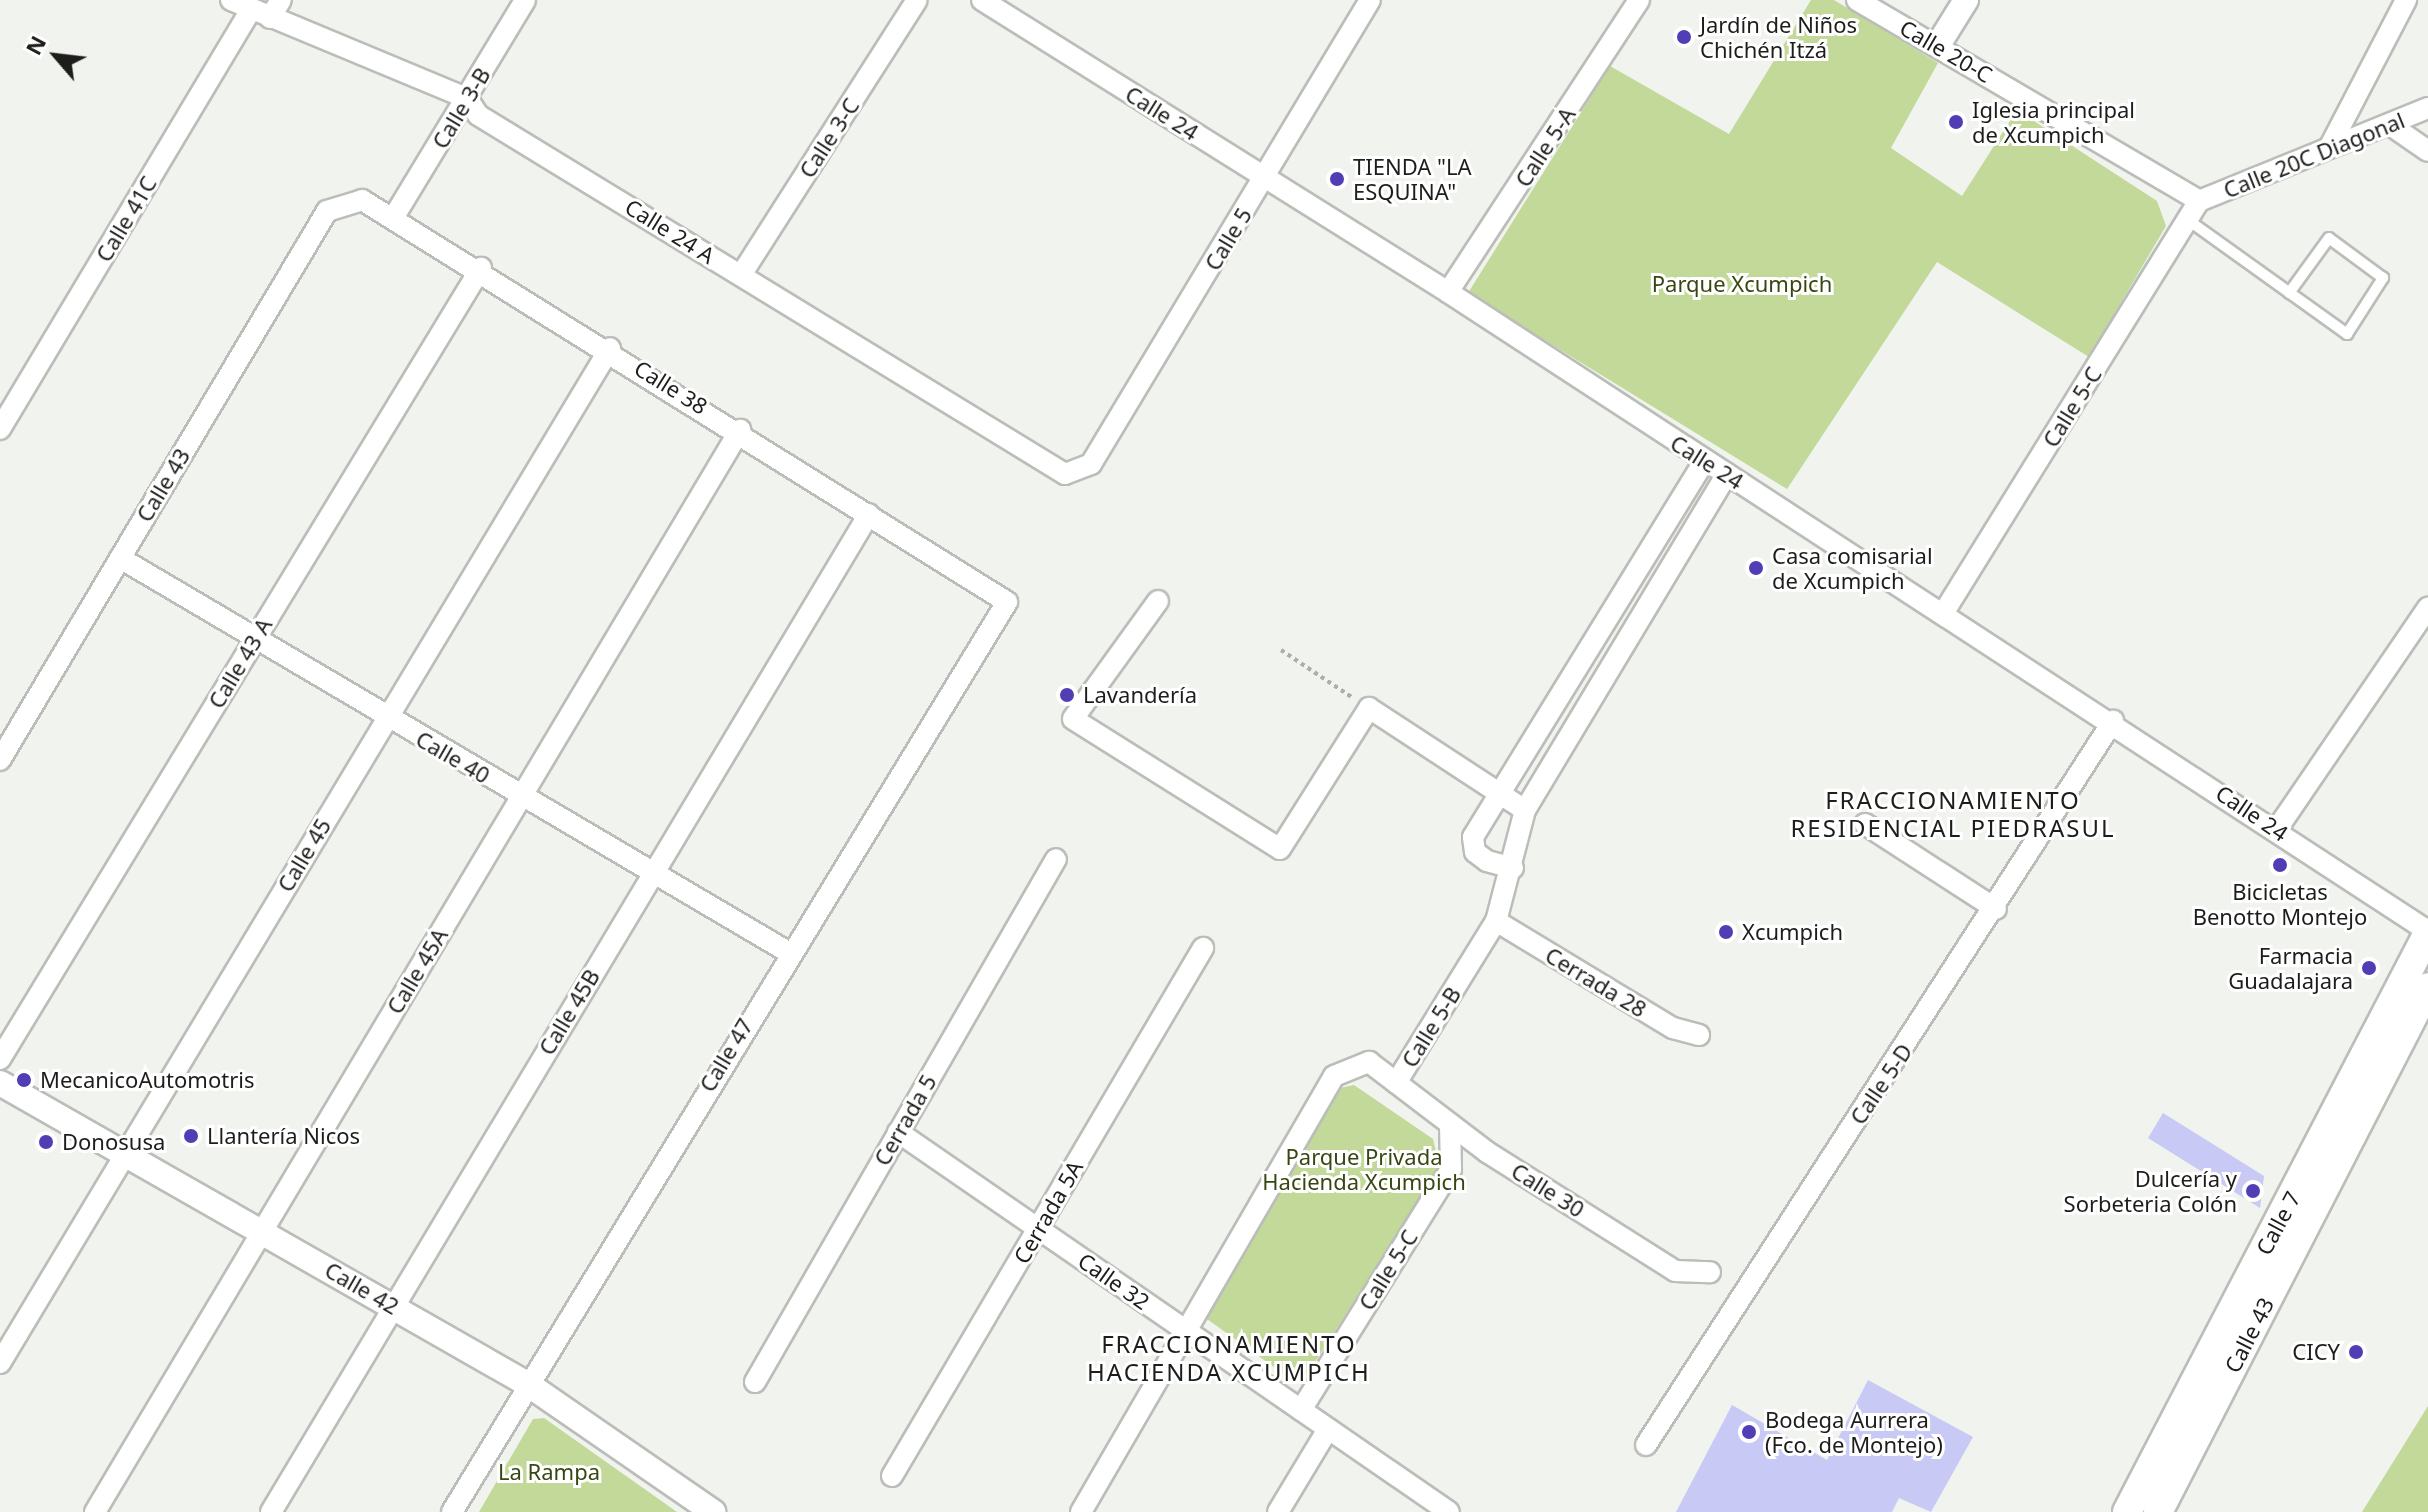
<!DOCTYPE html>
<html>
<head>
<meta charset="utf-8">
<style>
	body { margin:0 }
	#map { position:relative; width:2428px; height:1512px; overflow:hidden; background:#f1f3ee; font-family:"Noto Sans",sans-serif }
	div>[style] { position:absolute }
	.green>* { inset:0; background:#c2d99a }
	.building>* { inset:0; background:#c8c9f5 }
	.path>* { height:4px; margin-top:-2px; transform-origin:0; background:repeating-linear-gradient(90deg,#adaeab 0 4px,transparent 0 8px) }
	.roads { filter:drop-shadow(2px 0 #bbbeb8) drop-shadow(-2px 0 #bbbeb8) drop-shadow(0 2px #bbbeb8) drop-shadow(0 -2px #bbbeb8) }
	.service>* { height:10px; margin:-5px; padding:0 5px; transform-origin:5px; border-radius:5px; background:#fff }
	.minor>* { height:20px; margin:-10px; padding:0 10px; transform-origin:10px; border-radius:10px; background:#fff }
	.tertiary>* { height:24px; margin:-12px; padding:0 12px; transform-origin:12px; border-radius:12px; background:#fff }
	.secondary>* { height:28px; margin:-14px; padding:0 14px; transform-origin:14px; border-radius:14px; background:#fff }
	.dots>* { width:22px; height:22px; translate:-50% -50%; box-sizing:border-box; border:4px solid #fff; border-radius:50% }
	span { translate:-50% -50%; white-space:nowrap; text-align:center; line-height:1.15; -webkit-text-stroke:6px #fff; paint-order:stroke }
	.poi-label { font-size:22px; color:#1d1d1c }
	.left { translate:0 -50%; text-align:left }
	.right { translate:-100% -50%; text-align:right }
	.street-label { font-size:22px; color:#1d1d1c }
	.park-label { font-size:22px; color:#374712 }
	.neighbourhood-label { font-size:24px; color:#1d1d1c; letter-spacing:2px }
	.north { position:absolute; left:16px; top:16px; width:80px; height:80px; -webkit-text-stroke:6px #fff; paint-order:stroke; rotate:298deg; font-size:22px; font-weight:700; line-height:32px; text-align:center; color:#1d1d1c }
	.north::after { content:''; display:block; margin:auto; width:28px; height:36px; background:#1d1d1c; clip-path:polygon(50% 0,100% 100%,50% 72%,0 100%) }
</style>
</head>
<body>
<div id="map">
	<div class="green">
		<i style="clip-path:polygon(1811px 0,1834px 0,1938px 63px,1891px 148px,1962px 196px,2017px 110px,2157px 201px,2166px 226px,2089px 357px,1937px 262px,1787px 489px,1468px 293px,1610px 66px,1729px 134px)"></i>
		<i style="clip-path:polygon(1354px 1085px,1433px 1139px,1440px 1168px,1306px 1376px,1289px 1378px,1207px 1319px,1335px 1089px)"></i>
		<i style="clip-path:polygon(2428px 1406px,2428px 1512px,2362px 1512px)"></i>
		<i style="clip-path:polygon(544px 1418px,677px 1512px,479px 1512px,533px 1419px)"></i>
	</div>
	<div class="building">
		<i style="clip-path:polygon(2163px 1113px,2264px 1176px,2260px 1208px,2148px 1138px)"></i>
		<i style="clip-path:polygon(1868px 1380px,1973px 1437px,1931px 1512px,1899px 1498px,1892px 1512px,1676px 1512px,1732px 1405px,1827px 1460px)"></i>
	</div>
	<div class="path">
		<i style="left:1281px;top:650px;width:87px;rotate:33.7deg"></i>
	</div>
	<div class="roads">
		<div class="service">
			<i style="left:2188px;top:220px;width:196px;rotate:35.6deg"></i>
			<i style="left:2347px;top:334px;width:67px;rotate:-57.3deg"></i>
			<i style="left:2383px;top:278px;width:67px;rotate:-143.5deg"></i>
			<i style="left:2329px;top:238px;width:68px;rotate:126deg"></i>
		</div>
		<div class="minor">
			<i style="left:231px;top:0;width:256px;rotate:22.6deg"></i>
			<i style="left:467px;top:98px;width:20px;rotate:57deg"></i>
			<i style="left:478px;top:115px;width:688px;rotate:31.45deg"></i>
			<i style="left:1065px;top:474px;width:28px;rotate:-21deg"></i>
			<i style="left:1091px;top:464px;width:541px;rotate:-58.98deg"></i>
			<i style="left:982px;top:0;width:550px;rotate:32.07deg"></i>
			<i style="left:1448px;top:292px;width:1170px;rotate:33.11deg"></i>
			<i style="left:1857px;top:0;width:397px;rotate:30.4deg"></i>
			<i style="left:270px;top:18px;width:21px;rotate:-59deg"></i>
			<i style="left:2389px;top:124px;width:47px;rotate:34.7deg"></i>
			<i style="left:2329px;top:148px;width:167px;rotate:-62.5deg"></i>
			<i style="left:2199px;top:201px;width:247px;rotate:-22.1deg"></i>
			<i style="left:395px;top:215px;width:251px;rotate:-58.8deg"></i>
			<i style="left:741px;top:275px;width:326px;rotate:-57.4deg"></i>
			<i style="left:1448px;top:292px;width:349px;rotate:-56.8deg"></i>
			<i style="left:0;top:429px;width:488px;rotate:-59.1deg"></i>
			<i style="left:120px;top:558px;width:776px;rotate:30.53deg"></i>
			<i style="left:1158px;top:601px;width:145px;rotate:125.8deg"></i>
			<i style="left:1073px;top:719px;width:244px;rotate:32.1deg"></i>
			<i style="left:1280px;top:849px;width:167px;rotate:-57.7deg"></i>
			<i style="left:1369px;top:708px;width:186px;rotate:33.2deg"></i>
			<i style="left:1525px;top:810px;width:115px;rotate:104.6deg"></i>
			<i style="left:1496px;top:921px;width:190px;rotate:121.7deg"></i>
			<i style="left:1944px;top:612px;width:484px;rotate:-58.2deg"></i>
			<i style="left:0;top:760px;width:639px;rotate:-59.22deg"></i>
			<i style="left:327px;top:211px;width:37px;rotate:-17deg"></i>
			<i style="left:362px;top:200px;width:760px;rotate:31.93deg"></i>
			<i style="left:1007px;top:602px;width:1066px;rotate:121.38deg"></i>
			<i style="left:1525px;top:810px;width:392px;rotate:-59deg"></i>
			<i style="left:1865px;top:824px;width:156px;rotate:33deg"></i>
			<i style="left:2277px;top:829px;width:268px;rotate:-55.7deg"></i>
			<i style="left:1513px;top:868px;width:27px;rotate:-165deg"></i>
			<i style="left:1487px;top:861px;width:15px;rotate:-143deg"></i>
			<i style="left:1475px;top:852px;width:15px;rotate:-98deg"></i>
			<i style="left:1473px;top:837px;width:441px;rotate:-58.4deg"></i>
			<i style="left:1496px;top:921px;width:207px;rotate:31.2deg"></i>
			<i style="left:1673px;top:1028px;width:27px;rotate:15deg"></i>
			<i style="left:0;top:1059px;width:926px;rotate:-58.7deg"></i>
			<i style="left:898px;top:1132px;width:669px;rotate:34.59deg"></i>
			<i style="left:0;top:1363px;width:1184px;rotate:-58.99deg"></i>
			<i style="left:755px;top:1382px;width:603px;rotate:-60.08deg"></i>
			<i style="left:1301px;top:1410px;width:284px;rotate:-58.1deg"></i>
			<i style="left:1451px;top:1169px;width:45px;rotate:-91.3deg"></i>
			<i style="left:1646px;top:1445px;width:862px;rotate:-57.18deg"></i>
			<i style="left:892px;top:1476px;width:613px;rotate:-59.5deg"></i>
			<i style="left:95px;top:1512px;width:1260px;rotate:-59.2deg"></i>
			<i style="left:271px;top:1512px;width:1163px;rotate:-59.07deg"></i>
			<i style="left:1081px;top:1512px;width:504px;rotate:-59.87deg"></i>
			<i style="left:1334px;top:1076px;width:38px;rotate:-22deg"></i>
			<i style="left:1369px;top:1062px;width:148px;rotate:37.3deg"></i>
			<i style="left:1487px;top:1152px;width:222px;rotate:32.3deg"></i>
			<i style="left:1675px;top:1271px;width:35px;rotate:2deg"></i>
			<i style="left:1278px;top:1512px;width:97px;rotate:-58.9deg"></i>
		</div>
		<div class="tertiary">
			<i style="left:1938px;top:45px;width:53px;rotate:-58.1deg"></i>
			<i style="left:0;top:1083px;width:609px;rotate:29.72deg"></i>
			<i style="left:529px;top:1385px;width:224px;rotate:34.6deg"></i>
		</div>
		<div class="secondary">
			<i style="left:2127px;top:1512px;width:653px;rotate:-62.53deg"></i>
			<i style="left:2158px;top:1512px;width:590px;rotate:-62.78deg"></i>
		</div>
	</div>
	<div class="dots">
		<i style="left:1684px;top:37px;background:#513db4"></i>
		<i style="left:1956px;top:122px;background:#513db4"></i>
		<i style="left:1337px;top:179px;background:#513db4"></i>
		<i style="left:1756px;top:568px;background:#513db4"></i>
		<i style="left:1067px;top:695px;background:#513db4"></i>
		<i style="left:2280px;top:865px;background:#513db4"></i>
		<i style="left:1726px;top:932px;background:#513db4"></i>
		<i style="left:2369px;top:968px;background:#513db4"></i>
		<i style="left:24px;top:1080px;background:#513db4"></i>
		<i style="left:191px;top:1136px;background:#513db4"></i>
		<i style="left:46px;top:1142px;background:#513db4"></i>
		<i style="left:2253px;top:1191px;background:#513db4"></i>
		<i style="left:2356px;top:1352px;background:#513db4"></i>
		<i style="left:1749px;top:1432px;background:#513db4"></i>
	</div>
	<div class="poi-label">
		<span class="left" style="left:1700px;top:37px">Jardín de Niños<br>Chichén Itzá</span>
		<span class="left" style="left:1972px;top:122px">Iglesia principal<br>de Xcumpich</span>
		<span class="left" style="left:1353px;top:179px">TIENDA "LA<br>ESQUINA"</span>
		<span class="left" style="left:1772px;top:568px">Casa comisarial<br>de Xcumpich</span>
		<span class="left" style="left:1083px;top:695px">Lavandería</span>
		<span style="left:2280px;top:904px">Bicicletas<br>Benotto Montejo</span>
		<span class="left" style="left:1742px;top:932px">Xcumpich</span>
		<span class="right" style="left:2353px;top:968px">Farmacia<br>Guadalajara</span>
		<span class="left" style="left:40px;top:1080px">MecanicoAutomotris</span>
		<span class="left" style="left:207px;top:1136px">Llantería Nicos</span>
		<span class="left" style="left:62px;top:1142px">Donosusa</span>
		<span class="right" style="left:2237px;top:1191px">Dulcería y<br>Sorbeteria Colón</span>
		<span class="right" style="left:2340px;top:1352px">CICY</span>
		<span class="left" style="left:1765px;top:1432px">Bodega Aurrera<br>(Fco. de Montejo)</span>
	</div>
	<div class="street-label">
		<span style="left:1946px;top:51px;rotate:30deg">Calle 20-C</span>
		<span style="left:461px;top:108px;rotate:-59deg">Calle 3-B</span>
		<span style="left:1162px;top:113px;rotate:32deg">Calle 24</span>
		<span style="left:829px;top:138px;rotate:-57deg">Calle 3-C</span>
		<span style="left:1545px;top:147px;rotate:-57deg">Calle 5-A</span>
		<span style="left:2314px;top:155px;rotate:-22deg">Calle 20C Diagonal</span>
		<span style="left:126px;top:219px;rotate:-59deg">Calle 41C</span>
		<span style="left:670px;top:231px;rotate:32deg">Calle 24 A</span>
		<span style="left:1228px;top:239px;rotate:-59deg">Calle 5</span>
		<span style="left:671px;top:387px;rotate:32deg">Calle 38</span>
		<span style="left:2072px;top:407px;rotate:-58deg">Calle 5-C</span>
		<span style="left:1707px;top:462px;rotate:32deg">Calle 24</span>
		<span style="left:163px;top:485px;rotate:-59deg">Calle 43</span>
		<span style="left:240px;top:663px;rotate:-59deg">Calle 43 A</span>
		<span style="left:453px;top:757px;rotate:30deg">Calle 40</span>
		<span style="left:2252px;top:813px;rotate:34deg">Calle 24</span>
		<span style="left:304px;top:855px;rotate:-59deg">Calle 45</span>
		<span style="left:417px;top:971px;rotate:-59deg">Calle 45A</span>
		<span style="left:1596px;top:982px;rotate:31deg">Cerrada 28</span>
		<span style="left:569px;top:1012px;rotate:-59deg">Calle 45B</span>
		<span style="left:1431px;top:1027px;rotate:-58deg">Calle 5-B</span>
		<span style="left:726px;top:1055px;rotate:-59deg">Calle 47</span>
		<span style="left:1881px;top:1084px;rotate:-56deg">Calle 5-D</span>
		<span style="left:905px;top:1120px;rotate:-60deg">Cerrada 5</span>
		<span style="left:1548px;top:1190px;rotate:32deg">Calle 30</span>
		<span style="left:1048px;top:1212px;rotate:-60deg">Cerrada 5A</span>
		<span style="left:2278px;top:1223px;rotate:-62deg">Calle 7</span>
		<span style="left:1388px;top:1270px;rotate:-58deg">Calle 5-C</span>
		<span style="left:1114px;top:1281px;rotate:35deg">Calle 32</span>
		<span style="left:362px;top:1288px;rotate:30deg">Calle 42</span>
		<span style="left:2249px;top:1335px;rotate:-63deg">Calle 43</span>
	</div>
	<div class="park-label">
		<span style="left:1742px;top:284px">Parque Xcumpich</span>
		<span style="left:1364px;top:1169px">Parque Privada<br>Hacienda Xcumpich</span>
		<span style="left:549px;top:1472px">La Rampa</span>
	</div>
	<div class="neighbourhood-label">
		<span style="left:1953px;top:814px">FRACCIONAMIENTO<br>RESIDENCIAL PIEDRASUL</span>
		<span style="left:1229px;top:1358px">FRACCIONAMIENTO<br>HACIENDA XCUMPICH</span>
	</div>
	<div class="north">N</div>
</div>
</body>
</html>
